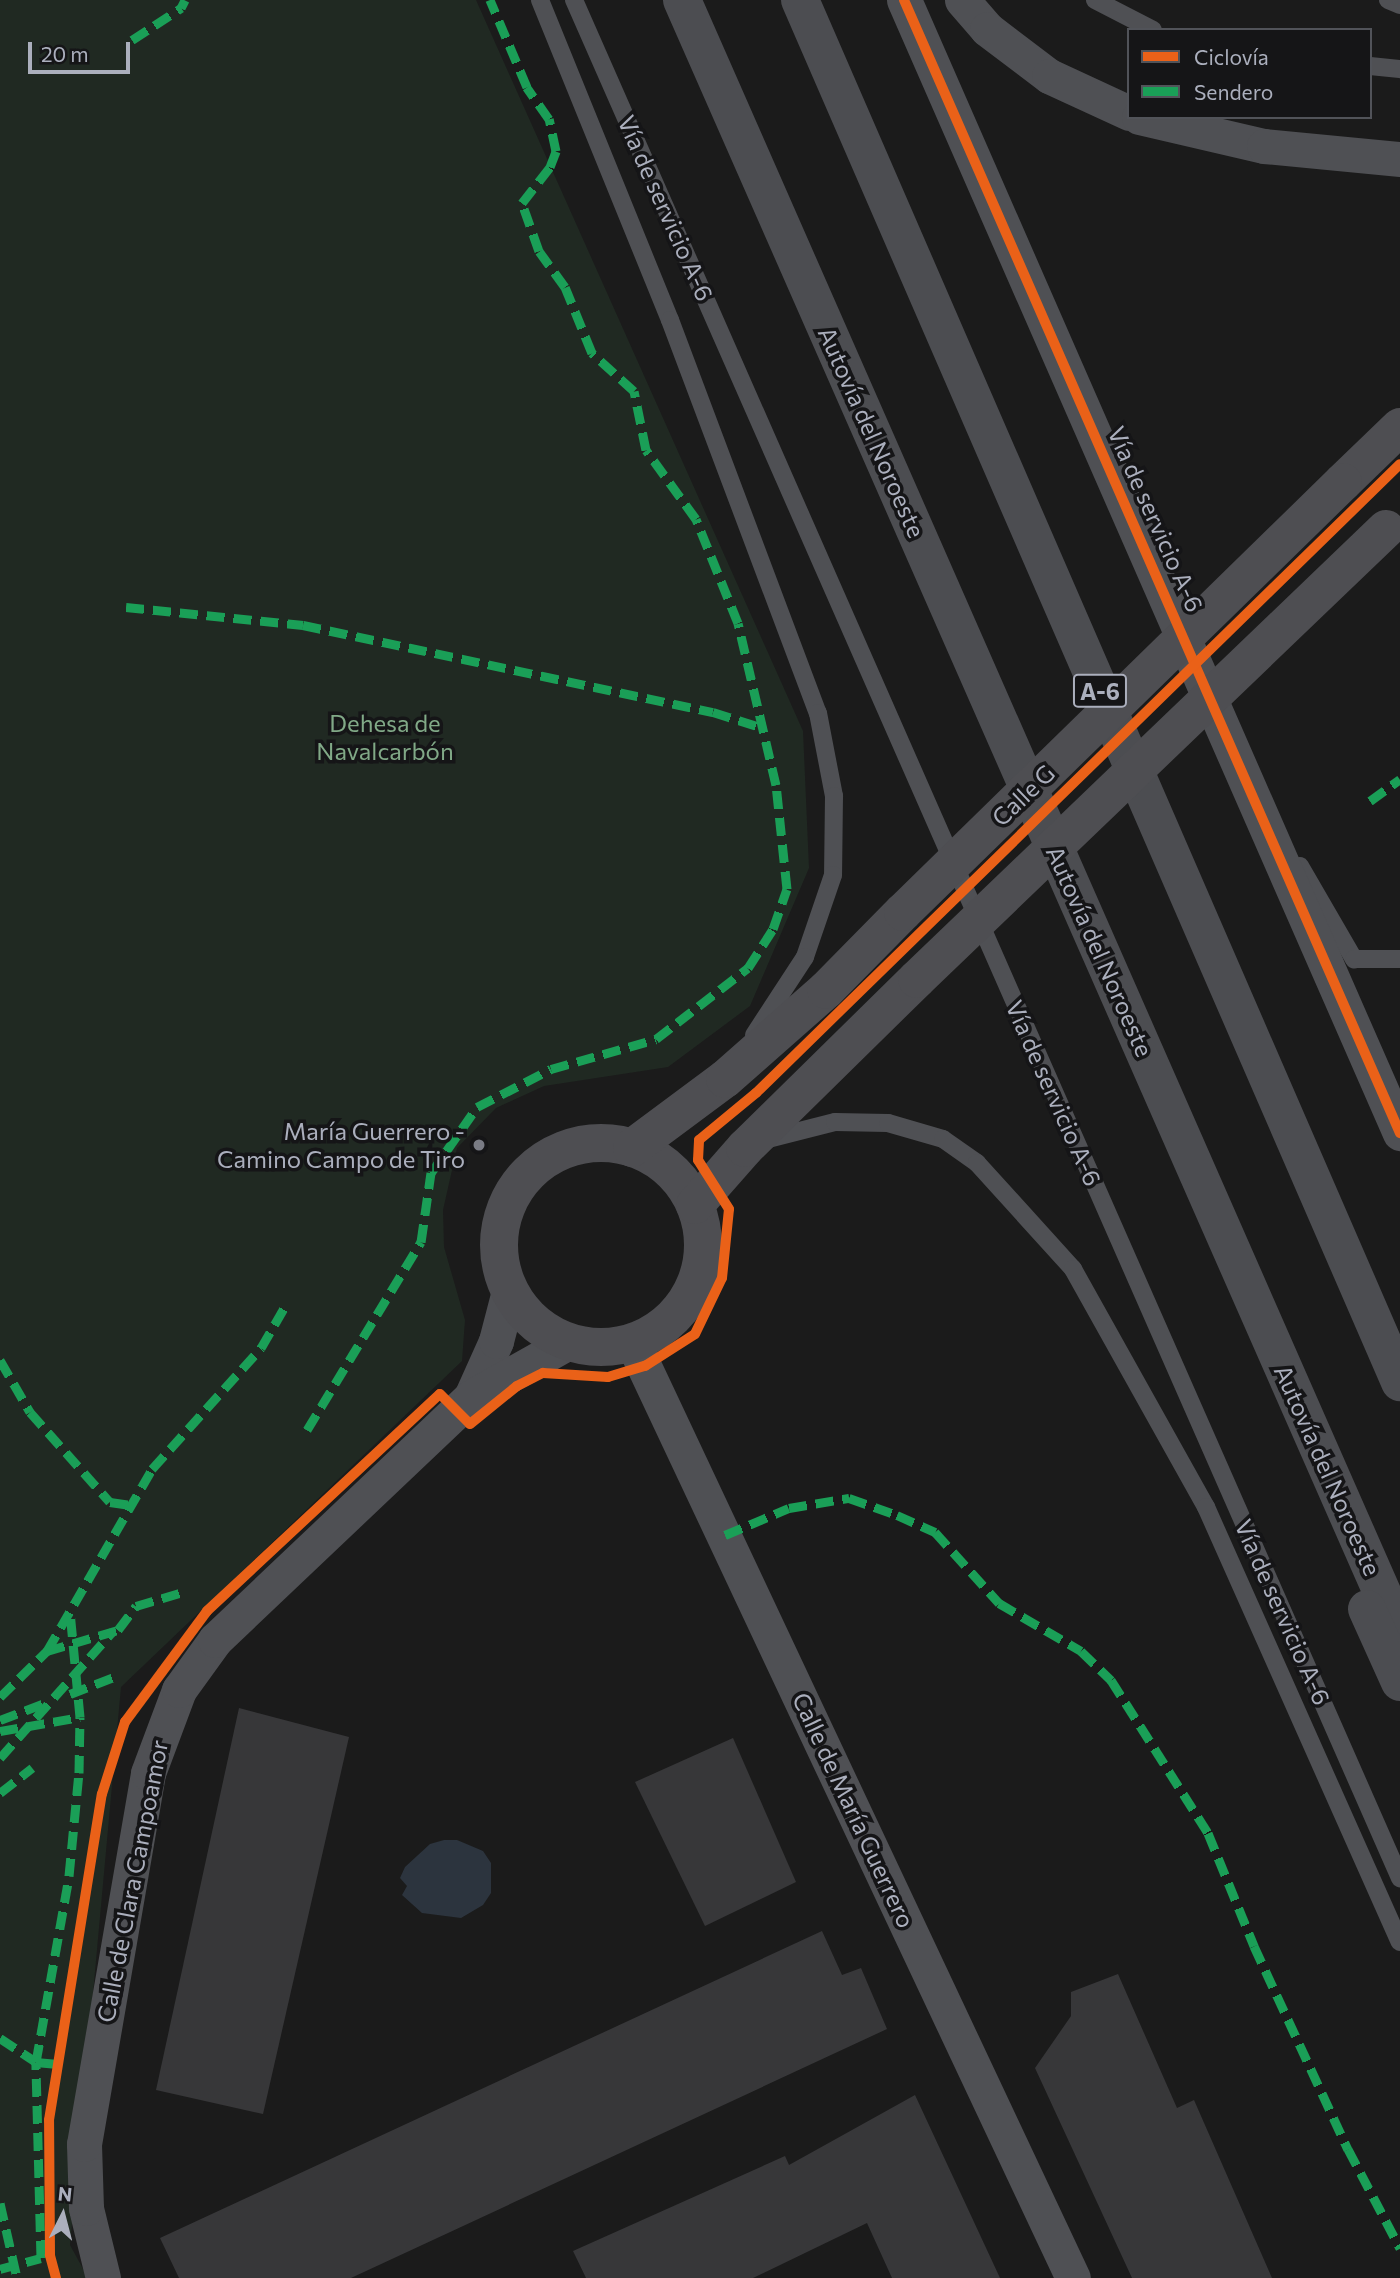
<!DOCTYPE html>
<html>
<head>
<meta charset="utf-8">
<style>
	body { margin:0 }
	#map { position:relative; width:1400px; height:2278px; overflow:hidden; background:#1b1b1b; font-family:Commissioner,sans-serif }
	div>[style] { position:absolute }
	.green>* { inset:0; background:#202922 }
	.water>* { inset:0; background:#2c343e }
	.building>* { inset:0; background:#373739 }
	.lane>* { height:18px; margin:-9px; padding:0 9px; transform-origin:9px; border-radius:9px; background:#4f5054 }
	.street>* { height:35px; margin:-17.5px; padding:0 17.5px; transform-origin:17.5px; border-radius:17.5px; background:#4f5054 }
	.secondary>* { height:38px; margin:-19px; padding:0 19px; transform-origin:19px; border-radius:19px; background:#4e4e52 }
	.secondary>.ring { margin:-19px; padding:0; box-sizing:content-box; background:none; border:38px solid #4e4e52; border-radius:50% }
	.highway>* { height:38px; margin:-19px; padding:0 19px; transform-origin:19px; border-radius:19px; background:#4c4d51 }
	.secondary-bridge>* { height:38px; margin:-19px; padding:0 19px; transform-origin:19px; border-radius:19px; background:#4e4e52 }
	.quiet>* { height:9px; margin-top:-4.5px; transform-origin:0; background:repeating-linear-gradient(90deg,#1a9f57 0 18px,transparent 0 27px) }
	.cycleway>* { height:10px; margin:-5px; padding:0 5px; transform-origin:5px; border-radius:5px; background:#ea6118 }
	.dots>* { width:19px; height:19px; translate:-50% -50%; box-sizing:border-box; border:4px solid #151517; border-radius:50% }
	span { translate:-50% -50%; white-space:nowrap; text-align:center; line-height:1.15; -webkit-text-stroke:7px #151517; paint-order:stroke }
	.shield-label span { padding:2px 5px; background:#151517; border:2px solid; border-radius:5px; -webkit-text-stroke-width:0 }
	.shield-label { font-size:23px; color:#abafbd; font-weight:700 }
	.street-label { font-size:24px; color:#abafbd }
	.park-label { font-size:24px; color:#81a987 }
	.poi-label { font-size:24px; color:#abafbd }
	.right { translate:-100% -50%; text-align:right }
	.legend { position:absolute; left:1127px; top:28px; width:245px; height:91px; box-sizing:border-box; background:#151517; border:2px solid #515359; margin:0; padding:9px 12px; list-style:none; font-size:21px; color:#abafbd }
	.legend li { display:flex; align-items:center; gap:14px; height:35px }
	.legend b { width:35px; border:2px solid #515359 }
	.north { position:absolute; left:28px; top:2180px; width:70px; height:70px; -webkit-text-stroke:5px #151517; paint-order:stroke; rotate:6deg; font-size:19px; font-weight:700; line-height:28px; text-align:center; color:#abafbd }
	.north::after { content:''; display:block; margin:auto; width:24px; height:32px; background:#abafbd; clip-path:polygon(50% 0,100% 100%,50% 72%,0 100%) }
	.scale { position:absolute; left:28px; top:42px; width:102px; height:32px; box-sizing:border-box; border:4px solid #abafbd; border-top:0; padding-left:9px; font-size:21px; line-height:24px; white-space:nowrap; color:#abafbd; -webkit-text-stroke:5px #151517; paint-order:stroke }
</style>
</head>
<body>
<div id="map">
	<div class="green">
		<i style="clip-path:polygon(0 0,476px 0,803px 731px,809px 868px,750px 1006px,668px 1067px,544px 1086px,496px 1108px,457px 1148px,443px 1210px,444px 1247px,465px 1320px,462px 1361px,121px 1687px,70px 2245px,88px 2278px,0 2278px)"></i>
	</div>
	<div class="water">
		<i style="clip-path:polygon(444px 1840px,457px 1840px,483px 1851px,491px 1863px,491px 1893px,483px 1905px,461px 1918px,422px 1913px,402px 1895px,407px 1886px,400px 1878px,405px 1867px,430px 1844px)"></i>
	</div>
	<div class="building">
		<i style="clip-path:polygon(239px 1708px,349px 1737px,263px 2114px,156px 2090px)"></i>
		<i style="clip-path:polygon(733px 1738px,796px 1882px,705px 1926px,635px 1782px)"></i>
		<i style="clip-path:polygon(822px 1931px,842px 1975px,861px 1968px,887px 2029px,351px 2278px,179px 2278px,160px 2238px)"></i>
		<i style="clip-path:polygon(1118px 1974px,1177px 2108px,1194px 2100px,1272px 2278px,1132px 2278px,1035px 2068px,1071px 2016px,1071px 1992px)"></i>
		<i style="clip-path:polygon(915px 2095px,1000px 2278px,892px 2278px,867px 2223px,753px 2278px,586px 2278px,573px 2251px,785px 2156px,789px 2165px)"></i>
	</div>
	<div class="lane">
		<i style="left:540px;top:0;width:345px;rotate:67.9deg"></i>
		<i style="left:670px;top:320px;width:420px;rotate:69.4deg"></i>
		<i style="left:818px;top:713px;width:85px;rotate:79.1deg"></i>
		<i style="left:834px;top:796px;width:79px;rotate:90.7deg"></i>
		<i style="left:833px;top:875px;width:87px;rotate:108.9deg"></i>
		<i style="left:805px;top:957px;width:93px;rotate:123.2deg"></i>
		<i style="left:574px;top:0;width:2052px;rotate:66.26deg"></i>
		<i style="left:1095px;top:0;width:65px;rotate:27.3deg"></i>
		<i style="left:1388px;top:0;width:13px;rotate:23deg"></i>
		<i style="left:1370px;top:66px;width:30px;rotate:6deg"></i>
		<i style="left:1300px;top:866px;width:108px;rotate:59.9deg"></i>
		<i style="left:1354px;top:959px;width:46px"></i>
		<i style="left:768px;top:1139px;width:69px;rotate:-14.2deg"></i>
		<i style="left:835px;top:1122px;width:53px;rotate:1.1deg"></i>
		<i style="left:888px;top:1123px;width:57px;rotate:16.2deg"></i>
		<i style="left:943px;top:1139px;width:42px;rotate:35.2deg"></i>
		<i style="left:977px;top:1163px;width:143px;rotate:47.8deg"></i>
		<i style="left:1073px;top:1269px;width:273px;rotate:60.8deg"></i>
		<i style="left:1206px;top:1507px;width:476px;rotate:66deg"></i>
	</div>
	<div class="street">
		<i style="left:904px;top:0;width:1237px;rotate:66.36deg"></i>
		<i style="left:962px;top:0;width:38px;rotate:49deg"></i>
		<i style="left:987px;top:29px;width:78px;rotate:37.2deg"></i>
		<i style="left:1049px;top:76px;width:88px;rotate:24.8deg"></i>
		<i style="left:1139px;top:117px;width:128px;rotate:13.1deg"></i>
		<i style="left:1264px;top:146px;width:137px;rotate:5.5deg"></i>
		<i style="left:633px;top:1343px;width:1033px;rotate:64.8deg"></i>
		<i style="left:471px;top:1397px;width:61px;rotate:-65.9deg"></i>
		<i style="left:496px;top:1341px;width:52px;rotate:-75.4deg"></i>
		<i style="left:103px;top:2278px;width:72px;rotate:-103.7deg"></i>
		<i style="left:86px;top:2208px;width:64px;rotate:-91.8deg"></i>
		<i style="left:84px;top:2144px;width:376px;rotate:-80.2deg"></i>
		<i style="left:148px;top:1773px;width:89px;rotate:-69.5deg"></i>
		<i style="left:179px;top:1690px;width:62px;rotate:-54.2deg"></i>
		<i style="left:215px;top:1640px;width:353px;rotate:-43.5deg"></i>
		<i style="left:471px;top:1397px;width:110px;rotate:-29.4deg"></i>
	</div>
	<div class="secondary">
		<i style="left:1343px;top:482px;width:79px;rotate:-44deg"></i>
		<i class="ring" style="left:499px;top:1143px;width:166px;height:166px"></i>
		<i style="left:632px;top:1148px;width:116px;rotate:-36.6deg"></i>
		<i style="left:725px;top:1079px;width:135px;rotate:-41.4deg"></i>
		<i style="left:826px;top:990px;width:110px;rotate:-45.4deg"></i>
		<i style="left:695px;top:1205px;width:76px;rotate:-48.7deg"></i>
		<i style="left:745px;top:1148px;width:241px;rotate:-44.5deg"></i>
	</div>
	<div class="highway">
		<i style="left:682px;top:0;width:1784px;rotate:66.27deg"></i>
		<i style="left:800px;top:0;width:1507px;rotate:66.53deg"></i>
		<i style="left:1367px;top:1609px;width:80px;rotate:65.7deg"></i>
	</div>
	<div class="secondary-bridge">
		<i style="left:903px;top:912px;width:615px;rotate:-44.34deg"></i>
		<i style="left:917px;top:979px;width:650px;rotate:-43.82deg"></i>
	</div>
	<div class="quiet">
		<i style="left:132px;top:40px;width:59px;rotate:-33.1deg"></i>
		<i style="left:181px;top:8px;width:9px;rotate:-63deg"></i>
		<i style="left:126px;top:607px;width:178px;rotate:5.8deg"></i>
		<i style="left:303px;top:625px;width:419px;rotate:12deg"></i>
		<i style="left:713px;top:712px;width:52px;rotate:17.7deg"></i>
		<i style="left:1370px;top:801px;width:37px;rotate:-36deg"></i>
		<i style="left:0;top:1360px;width:60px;rotate:60deg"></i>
		<i style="left:30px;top:1412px;width:120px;rotate:48.4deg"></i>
		<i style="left:110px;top:1502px;width:21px;rotate:8deg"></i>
		<i style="left:307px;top:1430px;width:220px;rotate:-58.8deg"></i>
		<i style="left:421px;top:1242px;width:70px;rotate:-81.8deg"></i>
		<i style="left:431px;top:1173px;width:80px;rotate:-55.1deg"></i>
		<i style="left:477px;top:1107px;width:83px;rotate:-27.2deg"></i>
		<i style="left:551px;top:1069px;width:109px;rotate:-15.9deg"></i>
		<i style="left:656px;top:1039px;width:116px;rotate:-37.7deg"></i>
		<i style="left:748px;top:968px;width:46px;rotate:-57.3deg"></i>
		<i style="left:773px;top:929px;width:42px;rotate:-70.7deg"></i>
		<i style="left:787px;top:889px;width:105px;rotate:-96deg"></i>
		<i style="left:776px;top:785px;width:166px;rotate:-103.2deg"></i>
		<i style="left:738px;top:623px;width:112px;rotate:-112deg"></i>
		<i style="left:696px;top:519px;width:85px;rotate:-125.9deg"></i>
		<i style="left:646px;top:450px;width:60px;rotate:-101.5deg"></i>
		<i style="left:634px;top:391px;width:57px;rotate:-137.9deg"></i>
		<i style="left:592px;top:353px;width:71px;rotate:-112.2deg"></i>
		<i style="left:565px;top:287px;width:44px;rotate:-125.8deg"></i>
		<i style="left:539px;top:251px;width:51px;rotate:-109.5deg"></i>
		<i style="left:522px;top:203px;width:46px;rotate:-52.1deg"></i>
		<i style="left:550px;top:167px;width:17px;rotate:-69deg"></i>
		<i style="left:556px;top:151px;width:33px;rotate:-102deg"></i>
		<i style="left:549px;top:119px;width:39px;rotate:-125deg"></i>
		<i style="left:527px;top:87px;width:95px;rotate:-113deg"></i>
		<i style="left:725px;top:1535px;width:69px;rotate:-22.9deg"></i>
		<i style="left:789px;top:1508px;width:61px;rotate:-9.5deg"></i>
		<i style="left:849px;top:1498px;width:51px;rotate:19.5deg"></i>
		<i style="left:897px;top:1515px;width:42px;rotate:24.1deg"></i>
		<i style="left:935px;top:1532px;width:96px;rotate:48deg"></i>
		<i style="left:999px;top:1603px;width:95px;rotate:30.3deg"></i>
		<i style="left:1081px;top:1651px;width:42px;rotate:44deg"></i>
		<i style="left:1111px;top:1680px;width:181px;rotate:57.6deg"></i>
		<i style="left:1208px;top:1833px;width:122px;rotate:67.8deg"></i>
		<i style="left:1254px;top:1946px;width:224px;rotate:65.2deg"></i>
		<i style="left:1348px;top:2149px;width:112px;rotate:62.3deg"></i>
		<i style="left:47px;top:1651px;width:74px;rotate:-16.5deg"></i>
		<i style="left:118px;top:1630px;width:30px;rotate:-53deg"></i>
		<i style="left:136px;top:1606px;width:49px;rotate:-16.6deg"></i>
		<i style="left:70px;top:1694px;width:53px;rotate:-21.2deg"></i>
		<i style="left:0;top:1697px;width:66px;rotate:-44.4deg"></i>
		<i style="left:47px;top:1651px;width:210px;rotate:-60deg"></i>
		<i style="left:152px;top:1469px;width:163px;rotate:-48deg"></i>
		<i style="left:261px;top:1348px;width:52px;rotate:-60deg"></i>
		<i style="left:0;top:1720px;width:53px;rotate:-20.8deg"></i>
		<i style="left:0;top:1731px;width:81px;rotate:-9.9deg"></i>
		<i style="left:0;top:1758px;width:170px;rotate:-48.3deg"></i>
		<i style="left:0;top:1793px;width:41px;rotate:-38deg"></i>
		<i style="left:0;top:2038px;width:43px;rotate:33.7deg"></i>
		<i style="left:36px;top:2062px;width:22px;rotate:5deg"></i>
		<i style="left:0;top:2203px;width:77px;rotate:77.2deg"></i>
		<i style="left:0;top:2269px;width:42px;rotate:-15deg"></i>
		<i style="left:41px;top:2258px;width:196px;rotate:-91.5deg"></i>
		<i style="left:36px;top:2062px;width:189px;rotate:-79.9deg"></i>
		<i style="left:69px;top:1876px;width:103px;rotate:-84.5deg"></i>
		<i style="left:79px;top:1773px;width:56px;rotate:-89deg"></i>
		<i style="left:80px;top:1717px;width:106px;rotate:-95.4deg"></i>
	</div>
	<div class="cycleway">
		<i style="left:904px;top:0;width:1237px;rotate:66.36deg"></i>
		<i style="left:56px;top:2278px;width:24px;rotate:-105deg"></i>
		<i style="left:50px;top:2255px;width:135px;rotate:-90.4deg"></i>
		<i style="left:49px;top:2120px;width:330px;rotate:-80.8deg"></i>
		<i style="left:102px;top:1794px;width:76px;rotate:-72.3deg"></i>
		<i style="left:125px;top:1722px;width:138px;rotate:-53.5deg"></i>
		<i style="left:207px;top:1611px;width:318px;rotate:-43deg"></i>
		<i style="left:440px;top:1394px;width:42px;rotate:45deg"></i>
		<i style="left:470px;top:1424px;width:60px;rotate:-39deg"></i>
		<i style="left:517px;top:1386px;width:29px;rotate:-27deg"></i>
		<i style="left:543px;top:1373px;width:65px;rotate:3.5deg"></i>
		<i style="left:608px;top:1377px;width:39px;rotate:-17deg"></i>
		<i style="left:645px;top:1366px;width:59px;rotate:-32.6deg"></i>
		<i style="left:695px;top:1334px;width:62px;rotate:-64.3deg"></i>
		<i style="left:722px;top:1278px;width:69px;rotate:-84.2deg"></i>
		<i style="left:729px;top:1209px;width:58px;rotate:-122.3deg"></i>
		<i style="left:698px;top:1160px;width:20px;rotate:-87deg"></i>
		<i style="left:699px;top:1140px;width:74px;rotate:-39.5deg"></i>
		<i style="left:756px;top:1093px;width:900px;rotate:-44.32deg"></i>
	</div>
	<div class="dots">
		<i style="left:479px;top:1145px;background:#797b84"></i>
	</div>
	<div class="shield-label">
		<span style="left:1100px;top:691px">A-6</span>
	</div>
	<div class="street-label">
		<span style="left:666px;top:208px;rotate:66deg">Vía de servicio A-6</span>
		<span style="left:872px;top:432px;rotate:66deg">Autovía del Noroeste</span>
		<span style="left:1156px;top:519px;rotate:66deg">Vía de servicio A-6</span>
		<span style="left:1023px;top:795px;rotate:-44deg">Calle G</span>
		<span style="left:1100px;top:951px;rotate:66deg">Autovía del Noroeste</span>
		<span style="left:1054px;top:1093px;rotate:66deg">Vía de servicio A-6</span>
		<span style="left:1328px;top:1470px;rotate:66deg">Autovía del Noroeste</span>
		<span style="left:1283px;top:1612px;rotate:66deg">Vía de servicio A-6</span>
		<span style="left:854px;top:1810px;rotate:65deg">Calle de María Guerrero</span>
		<span style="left:132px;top:1881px;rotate:-79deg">Calle de Clara Campoamor</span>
	</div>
	<div class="park-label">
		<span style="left:385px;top:737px">Dehesa de<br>Navalcarbón</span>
	</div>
	<div class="poi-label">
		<span class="right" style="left:465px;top:1145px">María Guerrero -<br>Camino Campo de Tiro</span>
	</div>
	<ul class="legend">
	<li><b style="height:9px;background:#ea6118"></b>Ciclovía</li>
	<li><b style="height:9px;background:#1a9f57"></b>Sendero</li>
	</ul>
	<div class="north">N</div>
	<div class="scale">20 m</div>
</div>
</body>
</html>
